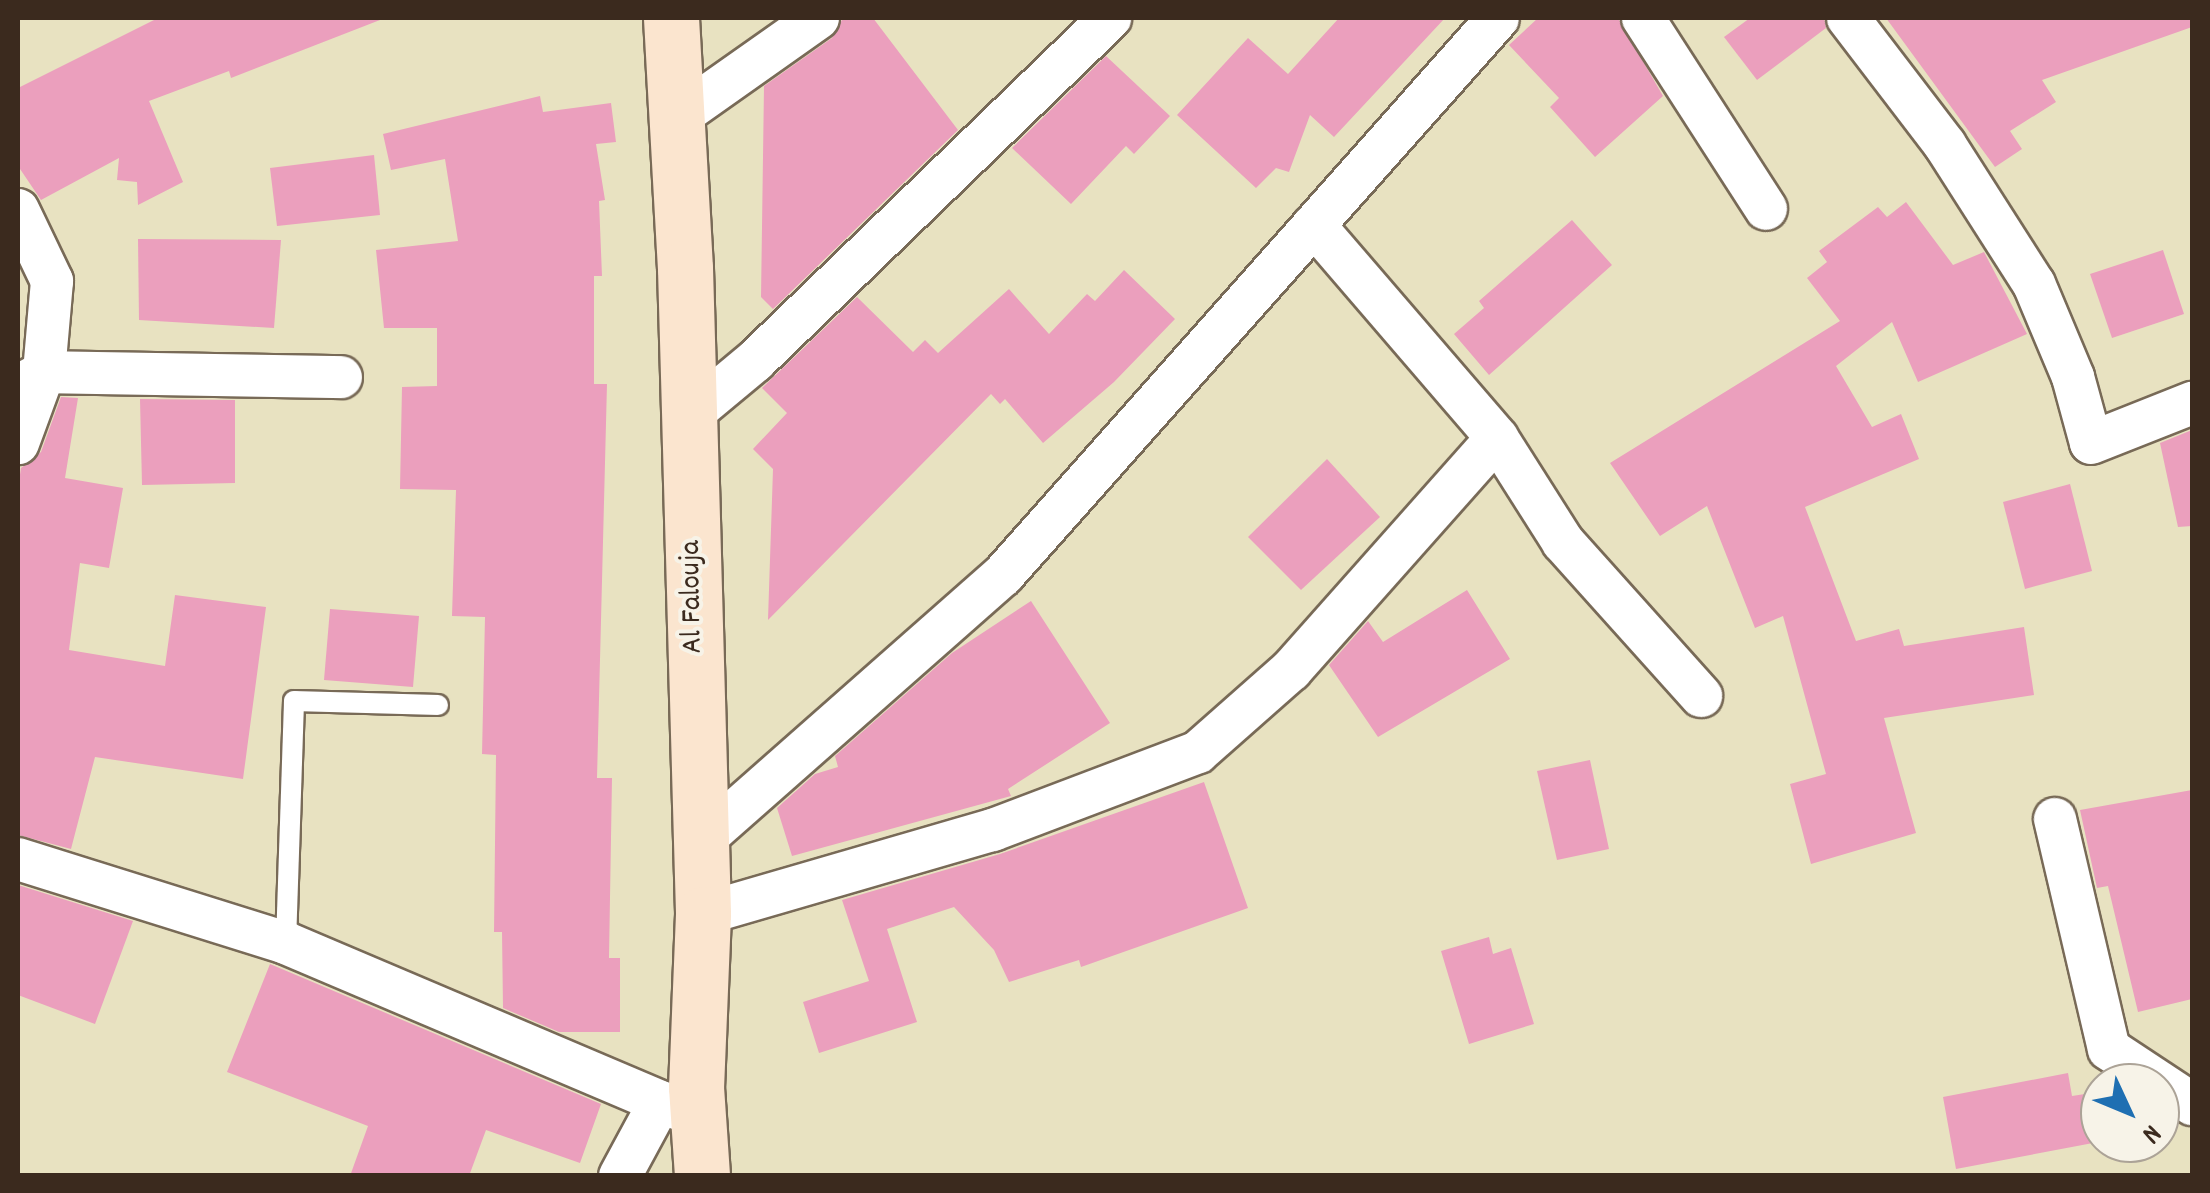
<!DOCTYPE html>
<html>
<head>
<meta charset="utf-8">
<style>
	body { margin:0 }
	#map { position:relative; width:2210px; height:1193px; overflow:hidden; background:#e8e2c1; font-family:Dekko,sans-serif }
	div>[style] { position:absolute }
	.building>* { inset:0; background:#eb9fbd }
	.roads { filter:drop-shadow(2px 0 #786a57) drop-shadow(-2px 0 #786a57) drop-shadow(0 2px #786a57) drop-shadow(0 -2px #786a57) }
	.lane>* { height:20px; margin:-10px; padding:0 10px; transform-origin:10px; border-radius:10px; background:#fff }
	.street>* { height:42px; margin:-21px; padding:0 21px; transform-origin:21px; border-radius:21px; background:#fff }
	.secondary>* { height:55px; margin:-27.5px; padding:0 27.5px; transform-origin:27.5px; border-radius:27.5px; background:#fbe5cf }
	span { translate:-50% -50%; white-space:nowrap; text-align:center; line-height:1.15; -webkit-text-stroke:8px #f7f3e8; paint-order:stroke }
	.street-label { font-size:30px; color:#3b2a1e }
	.frame { position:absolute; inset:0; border:20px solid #3b2a1e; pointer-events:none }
	.north { position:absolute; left:2080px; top:1063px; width:100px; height:100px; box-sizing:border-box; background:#f7f3e8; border:2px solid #aca397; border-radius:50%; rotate:134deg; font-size:28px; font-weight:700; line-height:40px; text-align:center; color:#3b2a1e }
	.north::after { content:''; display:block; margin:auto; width:35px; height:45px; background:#1f6fb2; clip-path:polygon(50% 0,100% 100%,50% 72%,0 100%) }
</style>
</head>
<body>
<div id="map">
	<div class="building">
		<i style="clip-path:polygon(158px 18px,380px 18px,380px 20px,231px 78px,229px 71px,149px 101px,183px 182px,138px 205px,137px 182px,117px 180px,119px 158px,41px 200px,18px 166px,18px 88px)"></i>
		<i style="clip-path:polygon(843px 18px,873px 18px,958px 130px,773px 309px,761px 297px,764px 86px,832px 38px)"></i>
		<i style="clip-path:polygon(1339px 18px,1445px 18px,1334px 137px,1310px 115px,1289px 172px,1276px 168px,1256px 188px,1177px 115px,1248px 38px,1288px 74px)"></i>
		<i style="clip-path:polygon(1538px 18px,1618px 18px,1663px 96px,1595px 157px,1550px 107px,1559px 98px,1509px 45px)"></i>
		<i style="clip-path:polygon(1750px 18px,1824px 18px,1826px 28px,1757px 80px,1724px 37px)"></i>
		<i style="clip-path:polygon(1886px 18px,2192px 18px,2192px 27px,2042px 80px,2056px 102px,2010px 131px,2022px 149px,1995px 167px)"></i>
		<i style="clip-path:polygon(1106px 56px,1170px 116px,1134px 154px,1126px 146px,1071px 204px,1012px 148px)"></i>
		<i style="clip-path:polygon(540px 96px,543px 112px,611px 103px,616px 142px,596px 144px,605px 200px,599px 201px,602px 276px,594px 276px,594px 384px,607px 384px,597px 778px,612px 778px,609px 958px,620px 958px,620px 1032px,559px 1032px,503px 1008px,502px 932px,494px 932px,496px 755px,482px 754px,485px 617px,452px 616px,456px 490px,400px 489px,402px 387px,437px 386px,437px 328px,384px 328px,376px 250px,458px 241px,445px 159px,391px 170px,383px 134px)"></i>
		<i style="clip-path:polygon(374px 155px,380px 215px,277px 226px,270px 168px)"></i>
		<i style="clip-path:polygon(1906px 202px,1953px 265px,1984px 252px,2027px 334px,1918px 382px,1892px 322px,1836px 366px,1872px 427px,1901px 414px,1919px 459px,1805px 507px,1856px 641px,1899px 629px,1904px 646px,2024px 627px,2034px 695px,1884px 718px,1916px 833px,1811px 864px,1790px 784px,1826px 774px,1783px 616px,1755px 628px,1707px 506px,1660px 536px,1610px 463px,1840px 321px,1807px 278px,1827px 262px,1819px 251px,1878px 207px,1887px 217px)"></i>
		<i style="clip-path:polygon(1572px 220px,1612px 265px,1489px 375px,1454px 334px,1484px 308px,1479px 301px)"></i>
		<i style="clip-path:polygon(138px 239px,281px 240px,274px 328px,139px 320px)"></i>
		<i style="clip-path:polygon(2163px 250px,2184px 314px,2112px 338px,2090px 274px)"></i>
		<i style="clip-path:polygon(1124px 270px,1175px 319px,1114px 382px,1043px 443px,1005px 399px,1000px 404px,991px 394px,768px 620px,773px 469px,753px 449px,787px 413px,762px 388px,857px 297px,913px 352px,925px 340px,938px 353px,1009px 289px,1049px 334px,1087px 294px,1095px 301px)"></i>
		<i style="clip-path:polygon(61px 397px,78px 398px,65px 478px,123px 488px,109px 568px,80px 563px,69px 650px,165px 666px,175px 595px,266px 607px,243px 779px,95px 757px,71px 849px,18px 835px,18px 488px,21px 468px,41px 452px)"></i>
		<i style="clip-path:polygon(140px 399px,235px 400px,235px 483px,142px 485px)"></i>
		<i style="clip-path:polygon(2192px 430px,2192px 526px,2178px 527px,2160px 443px)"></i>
		<i style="clip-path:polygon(1327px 459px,1380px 517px,1301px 590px,1248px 537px)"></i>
		<i style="clip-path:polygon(2070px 484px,2092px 571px,2025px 589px,2003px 502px)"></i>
		<i style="clip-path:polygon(1467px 590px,1510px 659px,1378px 737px,1329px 665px,1368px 621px,1383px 642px)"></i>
		<i style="clip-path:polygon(1031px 601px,1110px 723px,1008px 789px,1011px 796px,792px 856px,777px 808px,815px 774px,838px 767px,835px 756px,952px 653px)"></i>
		<i style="clip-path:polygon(330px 609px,419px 616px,413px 687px,324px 680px)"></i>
		<i style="clip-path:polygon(1590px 760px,1609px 849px,1557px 860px,1537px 771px)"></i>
		<i style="clip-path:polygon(1204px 782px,1248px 908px,1081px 967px,1079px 960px,1009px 982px,994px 950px,954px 907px,887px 929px,917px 1022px,819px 1053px,803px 1002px,869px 981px,842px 900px,1000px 854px)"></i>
		<i style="clip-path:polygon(2192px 790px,2192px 999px,2138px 1012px,2108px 886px,2097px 888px,2080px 810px)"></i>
		<i style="clip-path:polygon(18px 885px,133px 921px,95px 1024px,18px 995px)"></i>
		<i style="clip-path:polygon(1489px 937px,1493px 954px,1511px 948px,1534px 1024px,1469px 1044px,1441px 951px)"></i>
		<i style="clip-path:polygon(270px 964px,601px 1104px,580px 1163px,486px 1130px,469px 1176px,350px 1176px,368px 1126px,227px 1072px)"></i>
		<i style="clip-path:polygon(2068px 1073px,2072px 1096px,2085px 1094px,2093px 1143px,1956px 1169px,1943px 1097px)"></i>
	</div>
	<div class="roads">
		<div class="lane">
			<i style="left:286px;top:943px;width:242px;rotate:-88.1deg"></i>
			<i style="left:294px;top:701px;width:144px;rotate:1.6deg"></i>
		</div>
		<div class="street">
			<i style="left:1643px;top:18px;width:227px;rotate:57.2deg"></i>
			<i style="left:1848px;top:18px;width:160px;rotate:52.6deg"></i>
			<i style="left:1945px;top:145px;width:165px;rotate:57.4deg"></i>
			<i style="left:2034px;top:284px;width:101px;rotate:67.2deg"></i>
			<i style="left:2073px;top:377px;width:68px;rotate:74.7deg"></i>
			<i style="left:2091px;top:443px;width:109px;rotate:-21.6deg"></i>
			<i style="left:675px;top:119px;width:175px;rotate:-35.2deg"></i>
			<i style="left:18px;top:210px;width:79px;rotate:64.4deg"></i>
			<i style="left:52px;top:281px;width:91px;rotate:95deg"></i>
			<i style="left:44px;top:372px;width:76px;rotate:110.1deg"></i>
			<i style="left:1314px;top:225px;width:281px;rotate:49.3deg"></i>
			<i style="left:1497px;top:438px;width:123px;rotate:57.6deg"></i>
			<i style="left:1563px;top:542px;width:207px;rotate:48.1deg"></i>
			<i style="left:18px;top:386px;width:30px;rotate:-28deg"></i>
			<i style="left:44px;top:372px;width:297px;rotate:1deg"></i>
			<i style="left:689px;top:416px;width:86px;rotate:-39.8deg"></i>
			<i style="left:755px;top:361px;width:494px;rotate:-44deg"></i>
			<i style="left:2055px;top:819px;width:236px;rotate:76.8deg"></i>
			<i style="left:2109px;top:1049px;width:100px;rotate:33.5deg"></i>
			<i style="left:699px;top:843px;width:405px;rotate:-41.4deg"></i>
			<i style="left:1003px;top:575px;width:745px;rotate:-48.37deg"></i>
			<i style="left:18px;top:859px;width:281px;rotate:17.4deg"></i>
			<i style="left:286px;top:943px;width:406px;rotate:23deg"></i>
			<i style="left:703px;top:914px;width:302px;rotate:-16.2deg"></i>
			<i style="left:993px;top:830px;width:219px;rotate:-20.8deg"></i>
			<i style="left:1198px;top:752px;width:124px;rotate:-41.4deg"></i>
			<i style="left:1291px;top:670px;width:310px;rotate:-48.4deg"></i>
			<i style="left:620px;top:1176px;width:84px;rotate:-61.6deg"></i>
			<i style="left:660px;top:1102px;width:29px;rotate:20deg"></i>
		</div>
		<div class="secondary">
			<i style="left:671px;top:18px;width:250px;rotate:86.8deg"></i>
			<i style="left:685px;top:268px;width:646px;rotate:88.4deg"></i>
			<i style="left:703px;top:914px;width:173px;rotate:92.3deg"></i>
			<i style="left:696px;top:1087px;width:89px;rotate:86.1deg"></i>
		</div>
	</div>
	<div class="street-label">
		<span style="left:694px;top:597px;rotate:-91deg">Al Falouja</span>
	</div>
	<div class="frame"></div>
	<div class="north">N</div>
</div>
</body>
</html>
